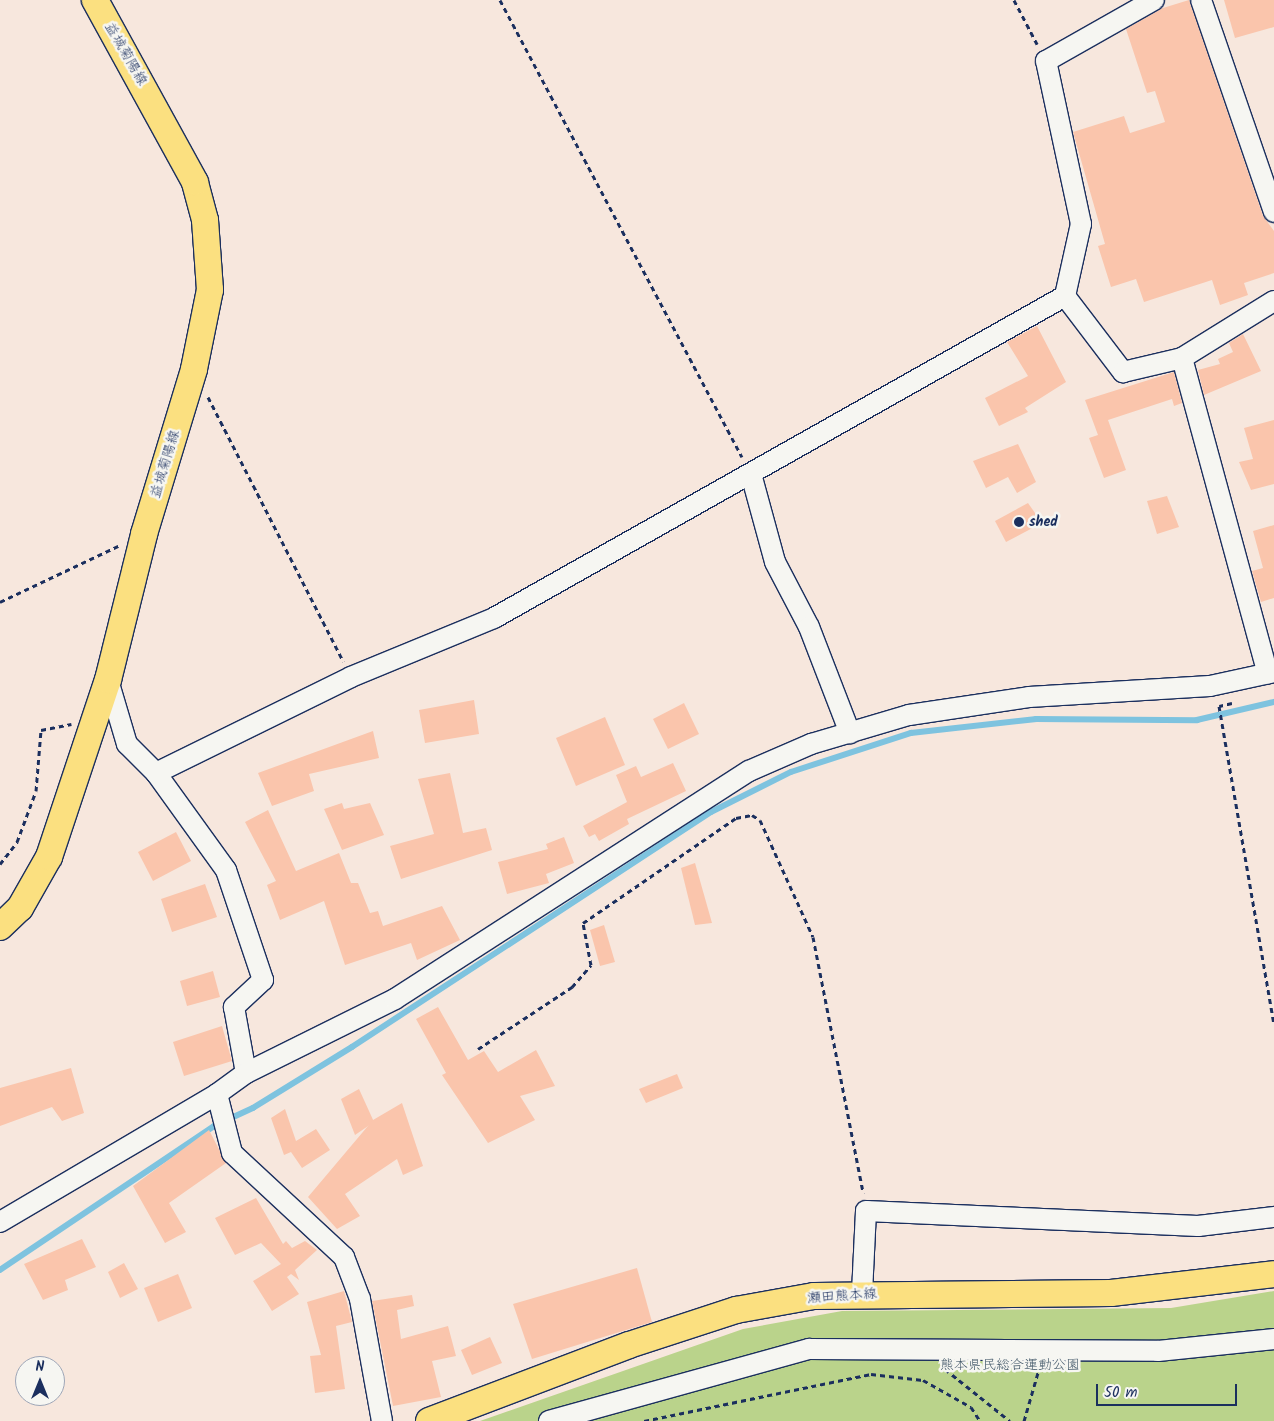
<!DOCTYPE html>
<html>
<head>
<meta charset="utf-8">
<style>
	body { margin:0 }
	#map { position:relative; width:1274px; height:1421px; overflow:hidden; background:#f7e7dd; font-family:Kalam,"Klee One",sans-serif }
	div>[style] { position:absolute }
	.green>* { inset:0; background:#bad38b }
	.stream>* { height:5.5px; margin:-2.75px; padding:0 2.75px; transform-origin:2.75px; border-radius:2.75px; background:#7ec3df }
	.building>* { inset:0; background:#fac5ac }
	.path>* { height:3px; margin-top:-1.5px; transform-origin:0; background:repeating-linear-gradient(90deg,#1b2f5e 0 5px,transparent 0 9px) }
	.roads { filter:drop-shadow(1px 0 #1b2f5e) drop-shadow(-1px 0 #1b2f5e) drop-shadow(0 1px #1b2f5e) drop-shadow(0 -1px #1b2f5e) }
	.minor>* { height:20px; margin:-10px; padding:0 10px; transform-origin:10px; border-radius:10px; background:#f6f6f2 }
	.major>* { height:26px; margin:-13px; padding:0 13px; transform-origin:13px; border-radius:13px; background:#fbe080 }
	.dots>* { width:14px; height:14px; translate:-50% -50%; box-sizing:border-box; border:2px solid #f6f6f2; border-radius:50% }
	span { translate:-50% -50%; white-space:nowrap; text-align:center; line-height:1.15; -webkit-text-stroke:5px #f6f6f2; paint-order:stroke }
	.street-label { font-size:14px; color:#1b2f5e }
	.poi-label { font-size:14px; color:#1b2f5e; font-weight:700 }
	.left { translate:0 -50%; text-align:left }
	.park-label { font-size:14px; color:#435869 }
	.north { position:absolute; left:15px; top:1356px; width:50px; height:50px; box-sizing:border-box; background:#f6f6f2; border:1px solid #9ea6b7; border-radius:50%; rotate:0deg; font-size:14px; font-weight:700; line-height:20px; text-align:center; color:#1b2f5e }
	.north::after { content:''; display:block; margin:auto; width:18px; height:22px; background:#1b2f5e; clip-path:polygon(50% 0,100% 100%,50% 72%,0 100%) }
	.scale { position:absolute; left:1096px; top:1384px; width:141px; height:22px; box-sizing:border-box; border:2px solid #1b2f5e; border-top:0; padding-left:6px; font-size:15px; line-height:18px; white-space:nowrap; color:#1b2f5e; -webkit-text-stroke:4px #f6f6f2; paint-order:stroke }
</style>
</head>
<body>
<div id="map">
	<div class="green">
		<i style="clip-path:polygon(1274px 1291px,1274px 1421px,480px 1421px,743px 1329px,842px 1311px,1171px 1308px)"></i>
	</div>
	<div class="stream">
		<i style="left:0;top:1270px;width:258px;rotate:-33.9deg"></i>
		<i style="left:214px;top:1126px;width:43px;rotate:-24.8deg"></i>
		<i style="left:253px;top:1108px;width:116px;rotate:-31.6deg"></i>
		<i style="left:352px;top:1047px;width:429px;rotate:-33.2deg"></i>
		<i style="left:711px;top:812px;width:89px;rotate:-26.6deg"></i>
		<i style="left:791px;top:772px;width:126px;rotate:-18deg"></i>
		<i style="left:911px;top:733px;width:126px;rotate:-6.4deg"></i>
		<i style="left:1036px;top:719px;width:161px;rotate:0.4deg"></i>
		<i style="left:1197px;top:720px;width:79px;rotate:-13.2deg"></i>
	</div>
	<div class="building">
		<i style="clip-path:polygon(1189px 0,1263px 216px,1274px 231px,1274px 273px,1244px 283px,1248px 295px,1220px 305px,1212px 280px,1144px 302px,1136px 279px,1111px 287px,1098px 246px,1105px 244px,1073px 132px,1124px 116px,1130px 133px,1165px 122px,1155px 91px,1147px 93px,1126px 29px,1163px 8px)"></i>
		<i style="clip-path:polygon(1224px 0,1274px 0,1274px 27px,1235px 38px)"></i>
		<i style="clip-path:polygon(1037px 326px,1066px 382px,1025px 408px,1028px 412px,999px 426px,985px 398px,1028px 376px,1007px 342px)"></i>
		<i style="clip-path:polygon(1243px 334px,1261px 371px,1204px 395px,1198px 370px,1220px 364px,1218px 359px,1233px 352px,1229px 343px)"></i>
		<i style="clip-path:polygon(1174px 372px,1182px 403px,1174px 406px,1172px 399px,1108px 420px,1126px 470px,1104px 478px,1089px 438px,1098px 435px,1085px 400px)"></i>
		<i style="clip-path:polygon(1274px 420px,1274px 484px,1251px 490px,1239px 462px,1253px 459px,1244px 428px)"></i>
		<i style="clip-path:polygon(1018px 444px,1036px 482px,1017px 493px,1008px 477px,986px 488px,973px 461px)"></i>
		<i style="clip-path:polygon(1167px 496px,1179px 527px,1157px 534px,1147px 501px)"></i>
		<i style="clip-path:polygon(1028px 503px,1042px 523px,1006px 542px,995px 521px)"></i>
		<i style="clip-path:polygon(1274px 525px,1274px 598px,1261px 602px,1252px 571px,1263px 568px,1253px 531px)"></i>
		<i style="clip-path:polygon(474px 700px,479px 734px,425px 743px,419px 710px)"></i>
		<i style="clip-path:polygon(684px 703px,699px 734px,668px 749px,653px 719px)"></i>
		<i style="clip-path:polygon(605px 717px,625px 765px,576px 786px,556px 738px)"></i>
		<i style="clip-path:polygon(373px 731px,379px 758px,309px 774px,314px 791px,272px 806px,258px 773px)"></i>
		<i style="clip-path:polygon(673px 763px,686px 791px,627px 819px,629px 824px,599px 841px,595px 834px,589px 837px,583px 826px,627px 802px,616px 775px,636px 766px,641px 777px)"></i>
		<i style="clip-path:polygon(450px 773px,463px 833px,486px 828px,492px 850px,401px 879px,390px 846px,434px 834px,418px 779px)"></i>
		<i style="clip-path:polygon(342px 803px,344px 809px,370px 803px,384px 835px,342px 850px,324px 809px)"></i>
		<i style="clip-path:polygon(268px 810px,296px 871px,339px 853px,351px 883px,358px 883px,370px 913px,378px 911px,383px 926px,442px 906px,460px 940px,417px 960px,411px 943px,345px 965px,324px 901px,280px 920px,267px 885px,276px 881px,245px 822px)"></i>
		<i style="clip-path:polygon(176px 832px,191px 861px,153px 881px,138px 852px)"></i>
		<i style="clip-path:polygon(564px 837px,574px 863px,546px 874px,549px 883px,507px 894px,498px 862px,548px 849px,546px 844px)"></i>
		<i style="clip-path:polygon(695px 863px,712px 923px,695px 925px,681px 868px)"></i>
		<i style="clip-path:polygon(205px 884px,217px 917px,172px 932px,161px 899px)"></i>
		<i style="clip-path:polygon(604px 925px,615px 962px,600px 966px,590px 930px)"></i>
		<i style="clip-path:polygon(213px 971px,220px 997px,187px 1006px,180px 981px)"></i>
		<i style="clip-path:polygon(438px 1007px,468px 1060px,484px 1051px,498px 1072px,536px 1050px,555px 1086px,520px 1096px,535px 1120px,488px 1143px,442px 1075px,446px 1073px,416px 1019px)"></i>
		<i style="clip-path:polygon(222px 1026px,232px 1061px,184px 1076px,173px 1042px)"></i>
		<i style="clip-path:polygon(71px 1068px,84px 1113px,62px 1121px,52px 1107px,0 1126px,0 1088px)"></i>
		<i style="clip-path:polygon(677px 1074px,683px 1088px,646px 1103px,639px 1089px)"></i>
		<i style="clip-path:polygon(359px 1089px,374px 1122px,355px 1135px,341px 1099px)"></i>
		<i style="clip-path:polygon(402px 1103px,423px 1166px,403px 1175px,397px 1159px,345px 1194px,360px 1216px,337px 1229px,308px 1197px,373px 1120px)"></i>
		<i style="clip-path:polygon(285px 1109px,296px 1141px,316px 1129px,330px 1150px,302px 1168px,291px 1152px,284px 1155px,271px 1118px)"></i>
		<i style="clip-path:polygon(209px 1130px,226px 1163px,169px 1203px,186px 1232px,165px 1243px,133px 1186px)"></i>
		<i style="clip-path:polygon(256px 1198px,283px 1244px,286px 1241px,292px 1248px,305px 1241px,317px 1250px,295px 1270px,299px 1280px,291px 1274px,287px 1277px,299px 1294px,272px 1311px,253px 1281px,281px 1264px,261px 1243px,235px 1255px,215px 1218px)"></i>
		<i style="clip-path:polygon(82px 1239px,96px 1267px,65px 1280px,68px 1290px,43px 1300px,24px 1264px)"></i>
		<i style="clip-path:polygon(124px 1263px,138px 1289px,120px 1298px,108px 1272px)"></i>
		<i style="clip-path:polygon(637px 1268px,652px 1322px,532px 1359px,513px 1304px)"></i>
		<i style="clip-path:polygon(178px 1274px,192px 1308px,158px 1322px,144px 1288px)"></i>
		<i style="clip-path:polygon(344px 1291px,352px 1322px,336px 1326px,345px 1389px,315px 1393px,310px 1356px,321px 1355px,307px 1302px)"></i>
		<i style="clip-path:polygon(412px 1295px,414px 1306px,397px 1310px,401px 1339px,448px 1326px,456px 1356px,432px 1361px,441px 1397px,393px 1406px,372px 1301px)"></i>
		<i style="clip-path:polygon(490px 1337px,502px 1363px,472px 1375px,461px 1350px)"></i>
	</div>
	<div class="path">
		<i style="left:500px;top:0;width:517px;rotate:62.1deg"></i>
		<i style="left:1014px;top:0;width:50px;rotate:62.4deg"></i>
		<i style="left:208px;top:397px;width:297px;rotate:62.9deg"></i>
		<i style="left:0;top:602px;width:131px;rotate:-25.4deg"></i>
		<i style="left:1232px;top:703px;width:13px;rotate:167deg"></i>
		<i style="left:1219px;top:706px;width:323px;rotate:80.2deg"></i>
		<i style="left:0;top:864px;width:28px;rotate:-52deg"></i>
		<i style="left:17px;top:842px;width:54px;rotate:-69.6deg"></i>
		<i style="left:36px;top:791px;width:61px;rotate:-85.3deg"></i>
		<i style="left:41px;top:730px;width:31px;rotate:-11deg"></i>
		<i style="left:478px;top:1049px;width:113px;rotate:-33.4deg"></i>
		<i style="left:572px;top:987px;width:29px;rotate:-49deg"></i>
		<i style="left:591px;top:965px;width:43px;rotate:-100.8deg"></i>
		<i style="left:583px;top:923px;width:186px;rotate:-34.5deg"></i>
		<i style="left:736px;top:818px;width:16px;rotate:-11deg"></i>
		<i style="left:752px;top:815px;width:9px;rotate:32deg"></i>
		<i style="left:760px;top:820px;width:128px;rotate:65.6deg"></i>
		<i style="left:813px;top:937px;width:261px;rotate:78.9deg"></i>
		<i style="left:945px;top:1369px;width:83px;rotate:38.7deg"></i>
		<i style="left:644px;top:1421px;width:232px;rotate:-11.7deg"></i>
		<i style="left:871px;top:1374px;width:52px;rotate:6.6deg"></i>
		<i style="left:923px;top:1380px;width:55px;rotate:29.4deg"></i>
		<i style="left:971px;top:1407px;width:17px;rotate:57deg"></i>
		<i style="left:1024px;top:1421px;width:54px;rotate:-73.9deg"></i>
	</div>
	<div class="roads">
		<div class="minor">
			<i style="left:1201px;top:0;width:224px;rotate:71deg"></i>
			<i style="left:1065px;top:296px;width:96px;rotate:52.7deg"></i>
			<i style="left:1123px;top:372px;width:61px;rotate:-13.3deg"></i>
			<i style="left:1182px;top:358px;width:108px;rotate:-31.8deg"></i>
			<i style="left:1182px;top:358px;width:327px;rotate:74.8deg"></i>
			<i style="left:751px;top:474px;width:91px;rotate:74.7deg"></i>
			<i style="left:775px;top:562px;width:73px;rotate:62.4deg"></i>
			<i style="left:809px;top:627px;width:114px;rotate:68.9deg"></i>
			<i style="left:108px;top:680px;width:67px;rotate:73.5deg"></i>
			<i style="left:127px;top:744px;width:41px;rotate:45deg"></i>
			<i style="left:156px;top:773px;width:120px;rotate:54.2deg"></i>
			<i style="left:226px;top:870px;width:116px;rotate:71.4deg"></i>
			<i style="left:263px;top:980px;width:40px;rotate:137deg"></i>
			<i style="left:234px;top:1007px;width:67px;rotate:79.7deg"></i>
			<i style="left:156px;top:773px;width:217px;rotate:-26.2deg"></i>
			<i style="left:351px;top:677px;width:155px;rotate:-22.4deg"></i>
			<i style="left:494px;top:618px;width:656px;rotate:-29.42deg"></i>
			<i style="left:1065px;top:296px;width:74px;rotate:-77.5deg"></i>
			<i style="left:1081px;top:224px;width:167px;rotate:-102.1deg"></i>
			<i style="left:1046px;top:61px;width:124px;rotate:-29.5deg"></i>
			<i style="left:217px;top:1094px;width:61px;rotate:75.7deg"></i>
			<i style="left:232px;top:1153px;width:153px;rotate:42.9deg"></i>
			<i style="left:344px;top:1257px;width:45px;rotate:69.1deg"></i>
			<i style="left:360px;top:1299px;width:124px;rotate:79.8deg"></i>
			<i style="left:0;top:1222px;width:252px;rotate:-30.5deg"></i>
			<i style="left:217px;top:1094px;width:36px;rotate:-36deg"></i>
			<i style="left:246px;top:1073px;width:166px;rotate:-26.4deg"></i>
			<i style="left:395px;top:999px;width:421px;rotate:-32.8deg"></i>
			<i style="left:749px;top:771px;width:68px;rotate:-23.5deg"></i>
			<i style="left:811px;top:744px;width:102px;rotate:-16.5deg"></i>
			<i style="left:909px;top:715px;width:121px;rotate:-8.5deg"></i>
			<i style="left:1029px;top:697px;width:181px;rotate:-3.5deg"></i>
			<i style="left:1210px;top:686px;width:66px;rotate:-12.3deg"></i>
			<i style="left:862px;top:1293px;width:82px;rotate:-87.2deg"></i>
			<i style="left:866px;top:1211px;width:332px;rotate:2.6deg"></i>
			<i style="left:1198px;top:1226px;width:77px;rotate:-6.8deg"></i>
			<i style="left:549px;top:1421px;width:270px;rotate:-15.5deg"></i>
			<i style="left:809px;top:1349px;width:349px;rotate:0.3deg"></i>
			<i style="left:1158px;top:1351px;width:117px;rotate:-5.9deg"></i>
		</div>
		<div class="major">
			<i style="left:0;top:927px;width:28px;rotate:-44deg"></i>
			<i style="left:20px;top:908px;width:59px;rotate:-60.4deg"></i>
			<i style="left:49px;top:857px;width:187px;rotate:-71.6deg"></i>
			<i style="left:108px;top:680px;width:150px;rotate:-76.1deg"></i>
			<i style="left:144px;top:534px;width:172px;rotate:-73.1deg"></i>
			<i style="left:194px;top:369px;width:81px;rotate:-78.6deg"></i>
			<i style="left:210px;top:290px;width:70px;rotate:-94.1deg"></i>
			<i style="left:205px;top:220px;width:39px;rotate:-105deg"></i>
			<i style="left:195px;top:182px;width:208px;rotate:-118.8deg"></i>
			<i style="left:429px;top:1421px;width:214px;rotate:-20.8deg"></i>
			<i style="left:629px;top:1345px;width:113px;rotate:-18.1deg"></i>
			<i style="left:736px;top:1310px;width:79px;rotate:-10.2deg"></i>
			<i style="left:814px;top:1296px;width:297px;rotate:-0.6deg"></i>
			<i style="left:1111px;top:1293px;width:164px;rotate:-6.6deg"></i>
		</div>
	</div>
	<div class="dots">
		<i style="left:1019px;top:522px;background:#1b2f5e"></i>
	</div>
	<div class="street-label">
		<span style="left:126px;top:54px;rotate:60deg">益城菊陽線</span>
		<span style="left:165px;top:464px;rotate:-73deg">益城菊陽線</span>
		<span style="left:842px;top:1296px;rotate:-4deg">瀬田熊本線</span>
	</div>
	<div class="poi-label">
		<span class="left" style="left:1029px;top:522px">shed</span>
	</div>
	<div class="park-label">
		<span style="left:1010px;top:1365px">熊本県民総合運動公園</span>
	</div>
	<div class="north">N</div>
	<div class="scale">50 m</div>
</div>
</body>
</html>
